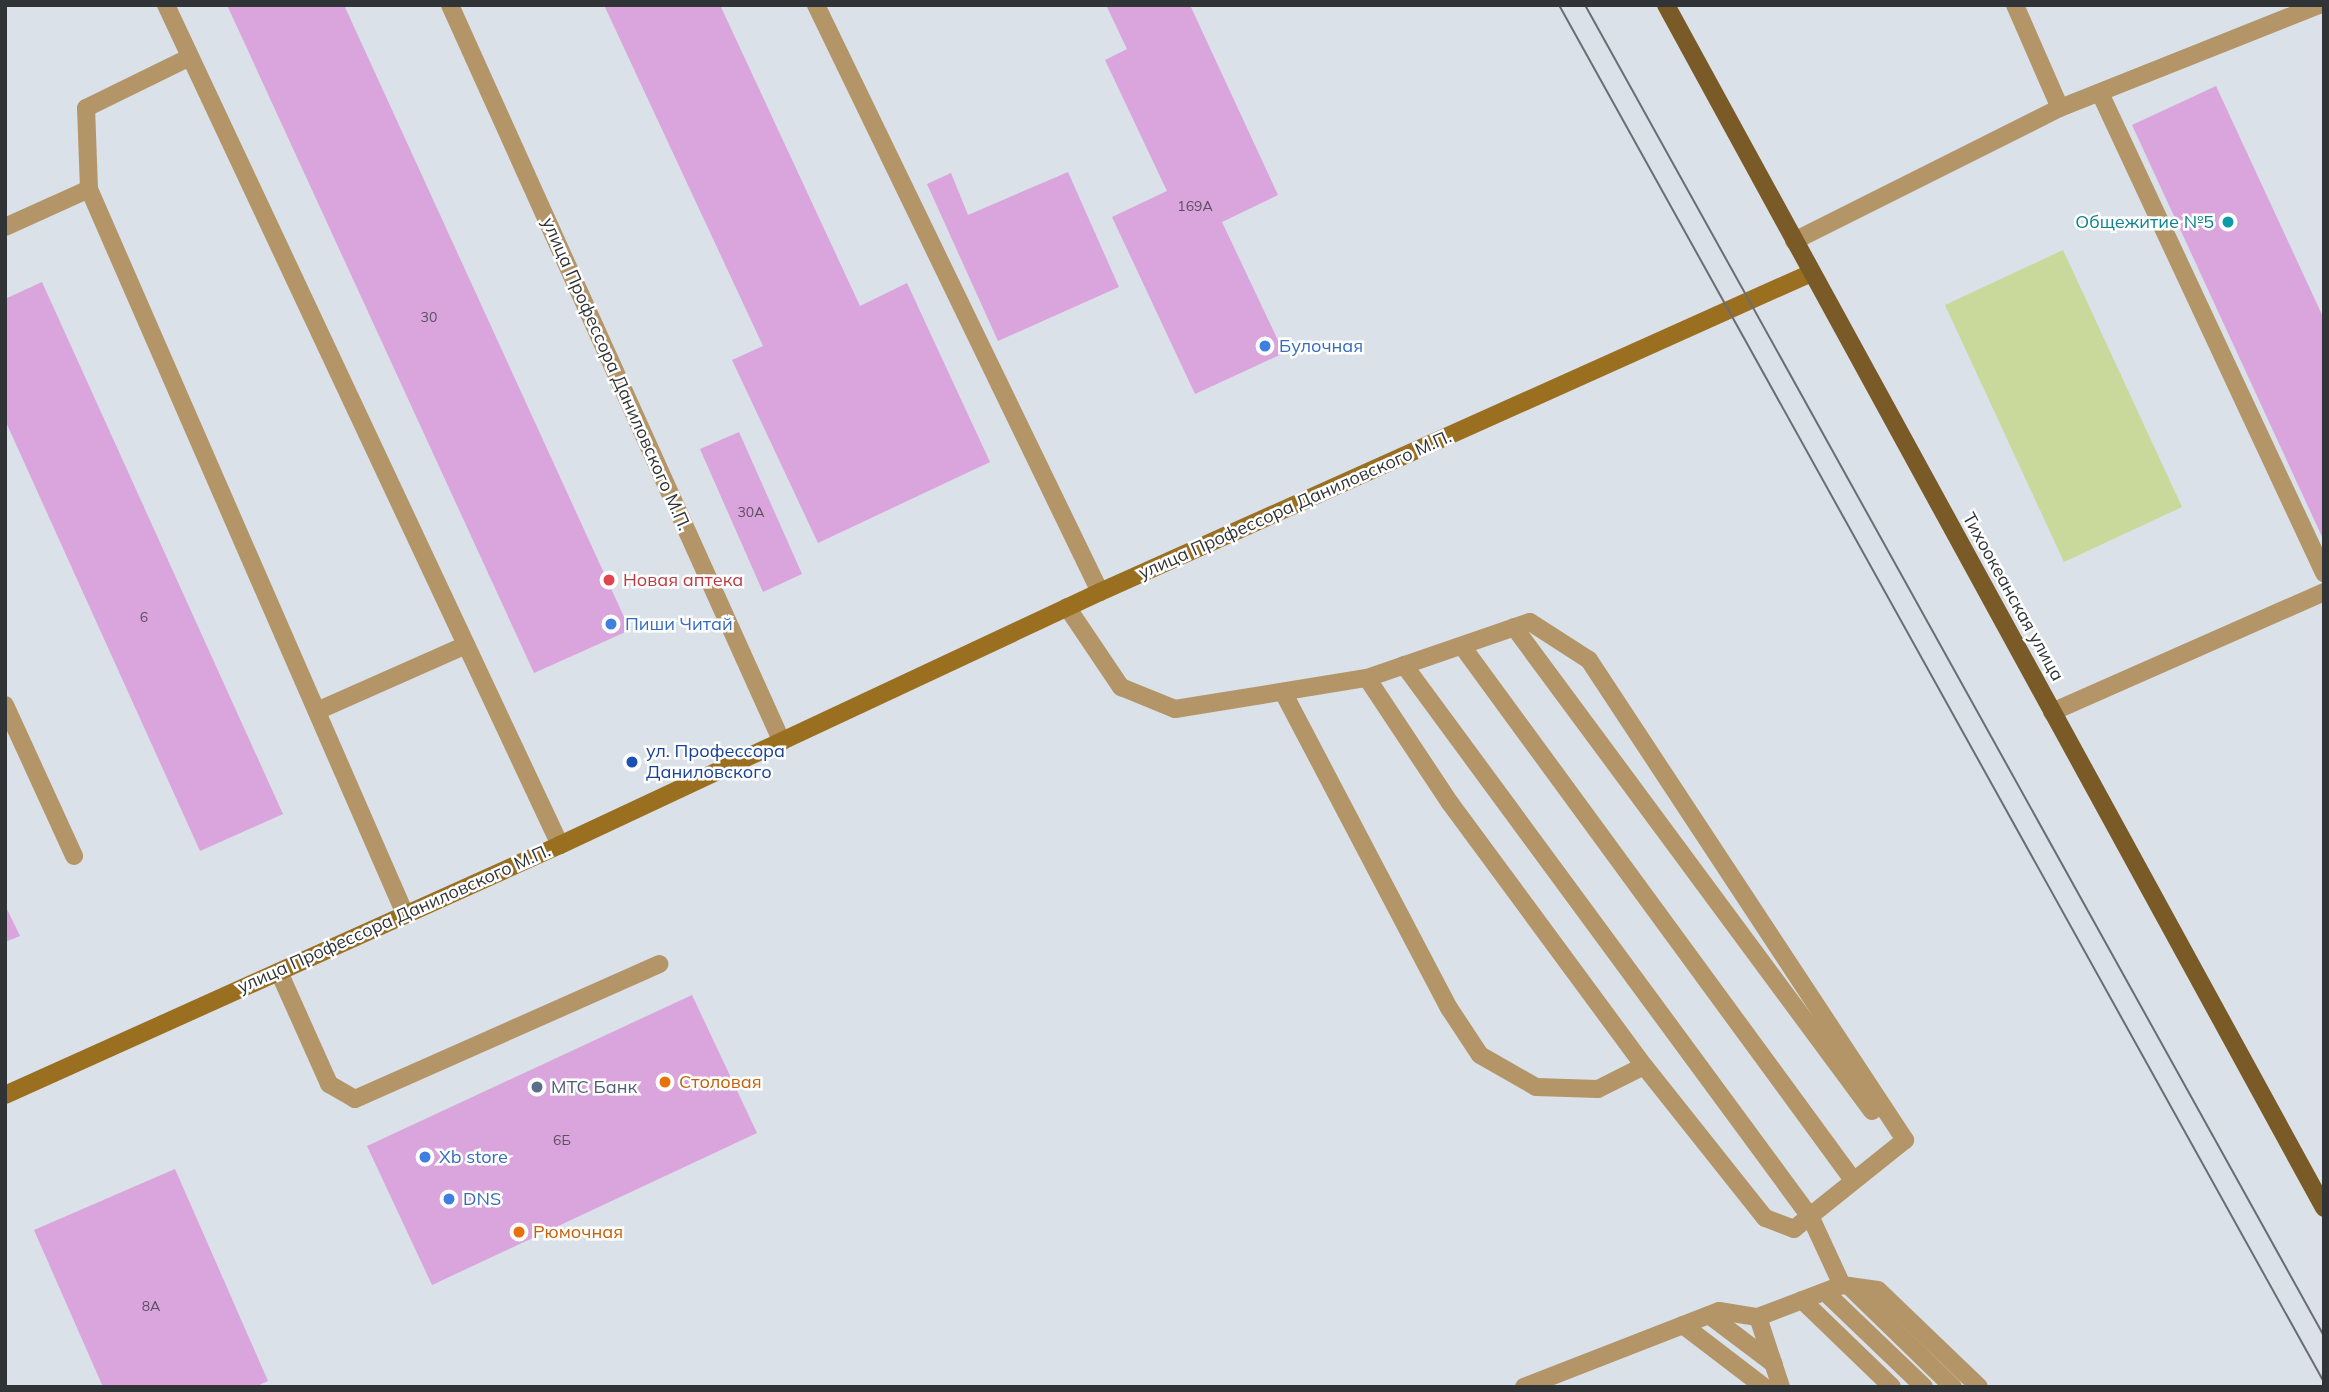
<!DOCTYPE html>
<html>
<head>
<meta charset="utf-8">
<style>
	body { margin:0 }
	#map { position:relative; width:2329px; height:1392px; overflow:hidden; background:#dae1e8; font-family:Mulish,sans-serif }
	div>[style] { position:absolute }
	.green>* { inset:0; background:#c9d89b }
	.building>* { inset:0; background:#daa4dc }
	.lane>* { height:18px; margin:-9px; padding:0 9px; transform-origin:9px; border-radius:9px; background:#b39568 }
	.street>* { height:18px; margin:-9px; padding:0 9px; transform-origin:9px; border-radius:9px; background:#b39568 }
	.secondary>* { height:18px; margin:-9px; padding:0 9px; transform-origin:9px; border-radius:9px; background:#9b6f20 }
	.primary>* { height:18px; margin:-9px; padding:0 9px; transform-origin:9px; border-radius:9px; background:#7a5a26 }
	.tram>* { height:2px; margin:-1px; padding:0 1px; transform-origin:1px; border-radius:1px; background:#6a6e72 }
	.dots>* { width:19px; height:19px; translate:-50% -50%; box-sizing:border-box; border:4px solid #fff; border-radius:50% }
	span { translate:-50% -50%; white-space:nowrap; text-align:center; line-height:1.15; -webkit-text-stroke:5px #fff; paint-order:stroke }
	.number-label { font-size:14px; color:#5b5060 }
	.number-label span { -webkit-text-stroke-width:0 }
	.culture-label { font-size:18px; color:#0d838f }
	.right { translate:-100% -50%; text-align:right }
	.shop-label { font-size:18px; color:#366cbe }
	.left { translate:0 -50%; text-align:left }
	.street-label { font-size:18px; color:#313436 }
	.health-label { font-size:18px; color:#be3a42 }
	.transit-label { font-size:18px; color:#164399 }
	.food-label { font-size:18px; color:#c56008 }
	.service-label { font-size:18px; color:#4e5e75 }
	.frame { position:absolute; inset:0; border:7px solid #313436; pointer-events:none }
</style>
</head>
<body>
<div id="map">
	<div class="green">
		<i style="clip-path:polygon(2063px 250px,2182px 507px,2064px 562px,1945px 305px)"></i>
	</div>
	<div class="building">
		<i style="clip-path:polygon(227px 5px,344px 5px,630px 630px,534px 673px)"></i>
		<i style="clip-path:polygon(604px 5px,720px 5px,860px 306px,907px 283px,990px 462px,818px 543px,732px 360px,763px 346px)"></i>
		<i style="clip-path:polygon(1106px 5px,1190px 5px,1278px 195px,1222px 222px,1284px 353px,1195px 394px,1112px 217px,1167px 191px,1105px 60px,1127px 49px)"></i>
		<i style="clip-path:polygon(2216px 86px,2324px 319px,2324px 541px,2132px 125px)"></i>
		<i style="clip-path:polygon(1068px 172px,1119px 287px,998px 341px,927px 184px,951px 173px,968px 215px)"></i>
		<i style="clip-path:polygon(42px 282px,283px 814px,200px 851px,5px 420px,5px 299px)"></i>
		<i style="clip-path:polygon(739px 432px,802px 574px,763px 592px,700px 449px)"></i>
		<i style="clip-path:polygon(5px 905px,20px 936px,5px 942px)"></i>
		<i style="clip-path:polygon(692px 995px,757px 1133px,432px 1285px,367px 1146px)"></i>
		<i style="clip-path:polygon(175px 1169px,268px 1381px,255px 1387px,103px 1387px,34px 1230px)"></i>
	</div>
	<div class="lane">
		<i style="left:166px;top:5px;width:928px;rotate:64.87deg"></i>
		<i style="left:816px;top:5px;width:652px;rotate:64.18deg"></i>
		<i style="left:2015px;top:5px;width:112px;rotate:66.4deg"></i>
		<i style="left:2100px;top:93px;width:530px;rotate:64.98deg"></i>
		<i style="left:89px;top:189px;width:791px;rotate:66.45deg"></i>
		<i style="left:5px;top:227px;width:92px;rotate:-24.3deg"></i>
		<i style="left:89px;top:189px;width:81px;rotate:-92.1deg"></i>
		<i style="left:86px;top:108px;width:116px;rotate:-26.1deg"></i>
		<i style="left:1794px;top:241px;width:297px;rotate:-26.6deg"></i>
		<i style="left:2060px;top:108px;width:279px;rotate:-21.7deg"></i>
		<i style="left:1067px;top:607px;width:97px;rotate:56deg"></i>
		<i style="left:1121px;top:687px;width:58px;rotate:22.2deg"></i>
		<i style="left:1175px;top:709px;width:194px;rotate:-9.2deg"></i>
		<i style="left:1367px;top:678px;width:172px;rotate:-19deg"></i>
		<i style="left:1530px;top:622px;width:70px;rotate:32.8deg"></i>
		<i style="left:1589px;top:660px;width:575px;rotate:56.64deg"></i>
		<i style="left:1905px;top:1140px;width:142px;rotate:141.3deg"></i>
		<i style="left:1794px;top:1229px;width:31px;rotate:-159deg"></i>
		<i style="left:1765px;top:1218px;width:194px;rotate:-128.5deg"></i>
		<i style="left:1644px;top:1066px;width:327px;rotate:-126.4deg"></i>
		<i style="left:1450px;top:803px;width:150px;rotate:-123.6deg"></i>
		<i style="left:1514px;top:627px;width:602px;rotate:53.51deg"></i>
		<i style="left:1462px;top:646px;width:662px;rotate:53.79deg"></i>
		<i style="left:1404px;top:665px;width:687px;rotate:53.65deg"></i>
		<i style="left:1811px;top:1218px;width:74px;rotate:65.2deg"></i>
		<i style="left:1283px;top:692px;width:357px;rotate:62.3deg"></i>
		<i style="left:1449px;top:1008px;width:56px;rotate:56.6deg"></i>
		<i style="left:1480px;top:1055px;width:64px;rotate:29.7deg"></i>
		<i style="left:1536px;top:1087px;width:62px;rotate:1.8deg"></i>
		<i style="left:1598px;top:1089px;width:51px;rotate:-26.6deg"></i>
		<i style="left:5px;top:705px;width:166px;rotate:65.4deg"></i>
		<i style="left:317px;top:711px;width:163px;rotate:-23.9deg"></i>
		<i style="left:2052px;top:712px;width:297px;rotate:-23.8deg"></i>
		<i style="left:279px;top:972px;width:123px;rotate:65.9deg"></i>
		<i style="left:329px;top:1084px;width:30px;rotate:30deg"></i>
		<i style="left:355px;top:1099px;width:333px;rotate:-23.9deg"></i>
		<i style="left:1849px;top:1286px;width:145px;rotate:44.2deg"></i>
		<i style="left:1825px;top:1292px;width:137px;rotate:43.8deg"></i>
		<i style="left:1802px;top:1300px;width:125px;rotate:44deg"></i>
		<i style="left:1709px;top:1315px;width:81px;rotate:37deg"></i>
		<i style="left:1683px;top:1325px;width:102px;rotate:37.4deg"></i>
		<i style="left:1524px;top:1387px;width:209px;rotate:-21.3deg"></i>
		<i style="left:1719px;top:1311px;width:39px;rotate:9deg"></i>
		<i style="left:1781px;top:1387px;width:74px;rotate:-108.2deg"></i>
		<i style="left:1758px;top:1317px;width:90px;rotate:-20.9deg"></i>
		<i style="left:1842px;top:1285px;width:36px;rotate:8deg"></i>
		<i style="left:1878px;top:1290px;width:140px;rotate:43.8deg"></i>
	</div>
	<div class="street">
		<i style="left:450px;top:5px;width:808px;rotate:65.75deg"></i>
	</div>
	<div class="secondary">
		<i style="left:5px;top:1095px;width:609px;rotate:-24.25deg"></i>
		<i style="left:560px;top:845px;width:596px;rotate:-25.1deg"></i>
		<i style="left:1100px;top:592px;width:779px;rotate:-24.16deg"></i>
	</div>
	<div class="primary">
		<i style="left:1666px;top:5px;width:1371px;rotate:61.32deg"></i>
	</div>
	<div class="tram">
		<i style="left:1559px;top:5px;width:1575px;rotate:60.95deg"></i>
		<i style="left:1585px;top:5px;width:1522px;rotate:60.96deg"></i>
	</div>
	<div class="dots">
		<i style="left:2228px;top:222px;background:#0f9aa8"></i>
		<i style="left:1265px;top:346px;background:#3f7fe0"></i>
		<i style="left:609px;top:580px;background:#e0444e"></i>
		<i style="left:611px;top:624px;background:#3f7fe0"></i>
		<i style="left:632px;top:762px;background:#1a4fb4"></i>
		<i style="left:665px;top:1082px;background:#e8710a"></i>
		<i style="left:537px;top:1087px;background:#5c6f8a"></i>
		<i style="left:425px;top:1157px;background:#3f7fe0"></i>
		<i style="left:449px;top:1199px;background:#3f7fe0"></i>
		<i style="left:519px;top:1232px;background:#e8710a"></i>
	</div>
	<div class="number-label">
		<span style="left:1195px;top:206px">169А</span>
		<span style="left:429px;top:317px">30</span>
		<span style="left:751px;top:512px">30А</span>
		<span style="left:144px;top:617px">6</span>
		<span style="left:562px;top:1140px">6Б</span>
		<span style="left:151px;top:1306px">8А</span>
	</div>
	<div class="culture-label">
		<span class="right" style="left:2214px;top:222px">Общежитие №5</span>
	</div>
	<div class="shop-label">
		<span class="left" style="left:1279px;top:346px">Булочная</span>
		<span class="left" style="left:625px;top:624px">Пиши Читай</span>
		<span class="left" style="left:439px;top:1157px">Xb store</span>
		<span class="left" style="left:463px;top:1199px">DNS</span>
	</div>
	<div class="street-label">
		<span style="left:616px;top:374px;rotate:66deg">улица Профессора Даниловского М.П.</span>
		<span style="left:1295px;top:505px;rotate:-24deg">улица Профессора Даниловского М.П.</span>
		<span style="left:2013px;top:597px;rotate:61deg">Тихоокеанская улица</span>
		<span style="left:394px;top:919px;rotate:-24deg">улица Профессора Даниловского М.П.</span>
	</div>
	<div class="health-label">
		<span class="left" style="left:623px;top:580px">Новая аптека</span>
	</div>
	<div class="transit-label">
		<span class="left" style="left:646px;top:762px">ул. Профессора<br>Даниловского</span>
	</div>
	<div class="food-label">
		<span class="left" style="left:679px;top:1082px">Столовая</span>
		<span class="left" style="left:533px;top:1232px">Рюмочная</span>
	</div>
	<div class="service-label">
		<span class="left" style="left:551px;top:1087px">МТС Банк</span>
	</div>
	<div class="frame"></div>
</div>
</body>
</html>
